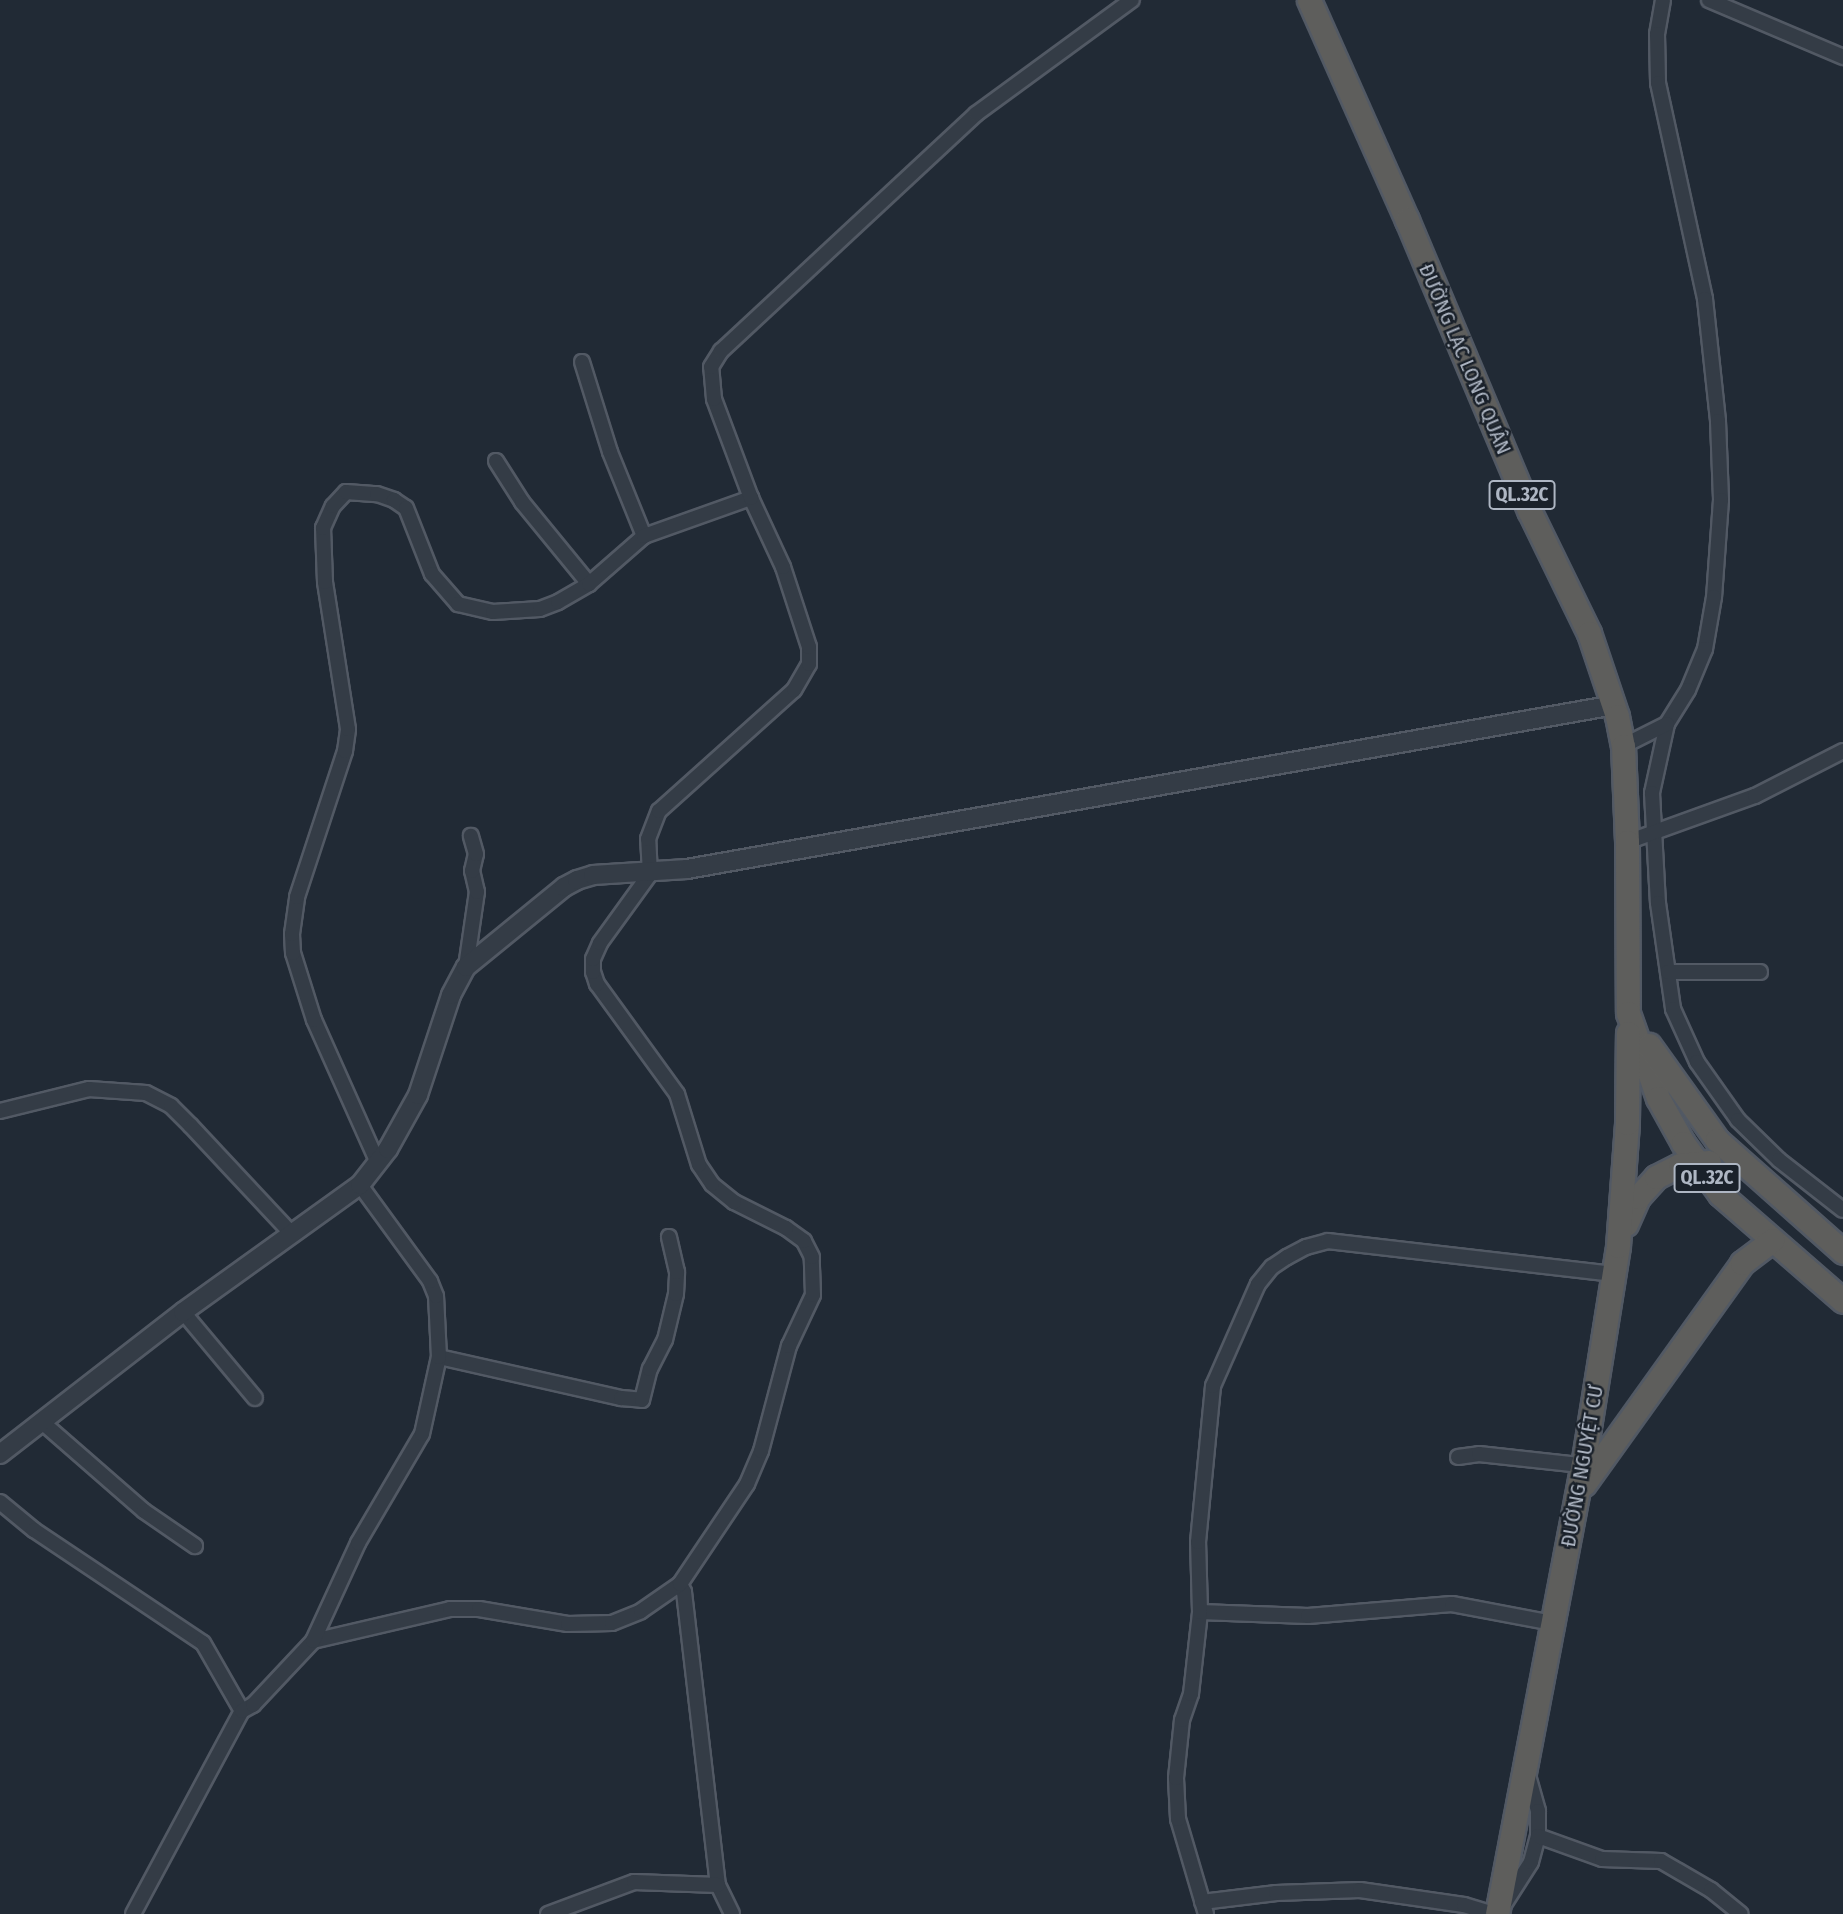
<!DOCTYPE html>
<html>
<head>
<meta charset="utf-8">
<style>
	body { margin:0 }
	#map { position:relative; width:1843px; height:1914px; overflow:hidden; background:#212a35; font-family:"Fira Sans Condensed",sans-serif }
	div>[style] { position:absolute }
	.roads { filter:drop-shadow(2px 0 #525964) drop-shadow(-2px 0 #525964) drop-shadow(0 2px #525964) drop-shadow(0 -2px #525964) }
	.minor>* { height:14px; margin:-7px; padding:0 7px; transform-origin:7px; border-radius:7px; background:#343c46 }
	.tertiary>* { height:18px; margin:-9px; padding:0 9px; transform-origin:9px; border-radius:9px; background:#343c46 }
	.trunk>* { height:23px; margin:-11.5px; padding:0 11.5px; transform-origin:11.5px; border-radius:11.5px; background:#5e5e5c }
	span { translate:-50% -50%; white-space:nowrap; text-align:center; line-height:1.15; -webkit-text-stroke:5px #1a212a; paint-order:stroke }
	.shield-label span { padding:2px 5px; background:#1a212a; border:2px solid; border-radius:5px; -webkit-text-stroke-width:0 }
	.shield-label { font-size:19px; color:#aeb6c3; font-weight:700 }
	.street-label { font-size:21px; color:#aeb6c3 }
</style>
</head>
<body>
<div id="map">
	<div class="roads">
		<div class="minor">
			<i style="left:1663px;top:0;width:35px;rotate:100deg"></i>
			<i style="left:1657px;top:34px;width:49px;rotate:88.8deg"></i>
			<i style="left:1658px;top:83px;width:221px;rotate:77.7deg"></i>
			<i style="left:1705px;top:299px;width:123px;rotate:83.9deg"></i>
			<i style="left:1718px;top:421px;width:79px;rotate:87.8deg"></i>
			<i style="left:1721px;top:500px;width:97px;rotate:94.1deg"></i>
			<i style="left:1714px;top:597px;width:53px;rotate:99.8deg"></i>
			<i style="left:1705px;top:649px;width:44px;rotate:112.5deg"></i>
			<i style="left:1688px;top:690px;width:40px;rotate:122deg"></i>
			<i style="left:1667px;top:724px;width:71px;rotate:102.3deg"></i>
			<i style="left:1652px;top:793px;width:110px;rotate:86.9deg"></i>
			<i style="left:1658px;top:903px;width:107px;rotate:81.9deg"></i>
			<i style="left:1673px;top:1009px;width:58px;rotate:65.6deg"></i>
			<i style="left:1697px;top:1062px;width:71px;rotate:54.7deg"></i>
			<i style="left:1738px;top:1120px;width:57px;rotate:44.3deg"></i>
			<i style="left:1779px;top:1160px;width:81px;rotate:38deg"></i>
			<i style="left:1709px;top:0;width:146px;rotate:23deg"></i>
			<i style="left:582px;top:362px;width:94px;rotate:72.7deg"></i>
			<i style="left:610px;top:452px;width:91px;rotate:68deg"></i>
			<i style="left:496px;top:461px;width:49px;rotate:57.6deg"></i>
			<i style="left:522px;top:502px;width:106px;rotate:50.7deg"></i>
			<i style="left:1623px;top:746px;width:49px;rotate:-26.6deg"></i>
			<i style="left:1627px;top:842px;width:136px;rotate:-19.8deg"></i>
			<i style="left:1755px;top:796px;width:99px;rotate:-27.1deg"></i>
			<i style="left:466px;top:967px;width:76px;rotate:-81.7deg"></i>
			<i style="left:477px;top:892px;width:22px;rotate:-103deg"></i>
			<i style="left:472px;top:871px;width:17px;rotate:-77deg"></i>
			<i style="left:476px;top:854px;width:19px;rotate:-106deg"></i>
			<i style="left:1668px;top:972px;width:92px"></i>
			<i style="left:0;top:1111px;width:92px;rotate:-13.9deg"></i>
			<i style="left:89px;top:1089px;width:57px;rotate:4deg"></i>
			<i style="left:146px;top:1093px;width:28px;rotate:27deg"></i>
			<i style="left:171px;top:1106px;width:28px;rotate:45deg"></i>
			<i style="left:191px;top:1126px;width:148px;rotate:46.9deg"></i>
			<i style="left:378px;top:1163px;width:157px;rotate:-114.1deg"></i>
			<i style="left:314px;top:1020px;width:70px;rotate:-107.4deg"></i>
			<i style="left:293px;top:953px;width:19px;rotate:-93deg"></i>
			<i style="left:292px;top:934px;width:37px;rotate:-82deg"></i>
			<i style="left:297px;top:897px;width:154px;rotate:-71.8deg"></i>
			<i style="left:345px;top:751px;width:22px;rotate:-82deg"></i>
			<i style="left:348px;top:729px;width:149px;rotate:-98.9deg"></i>
			<i style="left:325px;top:582px;width:54px;rotate:-92.1deg"></i>
			<i style="left:323px;top:528px;width:24px;rotate:-66deg"></i>
			<i style="left:333px;top:506px;width:19px;rotate:-47deg"></i>
			<i style="left:346px;top:492px;width:31px;rotate:4deg"></i>
			<i style="left:377px;top:494px;width:18px;rotate:19deg"></i>
			<i style="left:394px;top:500px;width:14px;rotate:34deg"></i>
			<i style="left:406px;top:508px;width:71px;rotate:68.5deg"></i>
			<i style="left:432px;top:574px;width:40px;rotate:49deg"></i>
			<i style="left:458px;top:604px;width:36px;rotate:13deg"></i>
			<i style="left:493px;top:612px;width:47px;rotate:-3.7deg"></i>
			<i style="left:540px;top:609px;width:19px;rotate:-21deg"></i>
			<i style="left:558px;top:602px;width:36px;rotate:-30deg"></i>
			<i style="left:589px;top:584px;width:73px;rotate:-41.1deg"></i>
			<i style="left:644px;top:536px;width:114px;rotate:-19.6deg"></i>
			<i style="left:183px;top:1312px;width:112px;rotate:50.1deg"></i>
			<i style="left:439px;top:1357px;width:187px;rotate:12.7deg"></i>
			<i style="left:621px;top:1398px;width:21px;rotate:5deg"></i>
			<i style="left:642px;top:1400px;width:32px;rotate:-76deg"></i>
			<i style="left:650px;top:1369px;width:33px;rotate:-63deg"></i>
			<i style="left:665px;top:1340px;width:47px;rotate:-76.6deg"></i>
			<i style="left:676px;top:1294px;width:22px;rotate:-87deg"></i>
			<i style="left:677px;top:1272px;width:36px;rotate:-103deg"></i>
			<i style="left:42px;top:1422px;width:135px;rotate:41.1deg"></i>
			<i style="left:144px;top:1511px;width:62px;rotate:34.5deg"></i>
			<i style="left:1458px;top:1457px;width:21px;rotate:-8deg"></i>
			<i style="left:1479px;top:1454px;width:112px;rotate:6.2deg"></i>
			<i style="left:0;top:1502px;width:44px;rotate:39.5deg"></i>
			<i style="left:34px;top:1530px;width:203px;rotate:33.8deg"></i>
			<i style="left:203px;top:1643px;width:78px;rotate:60.2deg"></i>
			<i style="left:680px;top:1584px;width:9px;rotate:63deg"></i>
			<i style="left:684px;top:1592px;width:295px;rotate:83.4deg"></i>
			<i style="left:718px;top:1885px;width:32px;rotate:64deg"></i>
			<i style="left:1200px;top:1612px;width:108px;rotate:2.1deg"></i>
			<i style="left:1308px;top:1616px;width:144px;rotate:-4.8deg"></i>
			<i style="left:1452px;top:1604px;width:103px;rotate:10.7deg"></i>
			<i style="left:313px;top:1641px;width:141px;rotate:-13.1deg"></i>
			<i style="left:450px;top:1609px;width:29px"></i>
			<i style="left:479px;top:1609px;width:90px;rotate:9.6deg"></i>
			<i style="left:568px;top:1624px;width:44px;rotate:-1.3deg"></i>
			<i style="left:612px;top:1623px;width:31px;rotate:-22deg"></i>
			<i style="left:641px;top:1611px;width:47px;rotate:-34.7deg"></i>
			<i style="left:680px;top:1584px;width:120px;rotate:-56.2deg"></i>
			<i style="left:747px;top:1484px;width:36px;rotate:-67deg"></i>
			<i style="left:761px;top:1451px;width:109px;rotate:-75.1deg"></i>
			<i style="left:789px;top:1346px;width:56px;rotate:-64.8deg"></i>
			<i style="left:813px;top:1295px;width:38px;rotate:-92deg"></i>
			<i style="left:812px;top:1257px;width:18px;rotate:-117deg"></i>
			<i style="left:804px;top:1241px;width:22px;rotate:-144deg"></i>
			<i style="left:786px;top:1228px;width:58px;rotate:-153.4deg"></i>
			<i style="left:734px;top:1202px;width:28px;rotate:-141deg"></i>
			<i style="left:712px;top:1184px;width:23px;rotate:-124deg"></i>
			<i style="left:699px;top:1165px;width:74px;rotate:-107.2deg"></i>
			<i style="left:677px;top:1094px;width:136px;rotate:-126deg"></i>
			<i style="left:597px;top:984px;width:13px;rotate:-108deg"></i>
			<i style="left:593px;top:972px;width:13px;rotate:-90deg"></i>
			<i style="left:593px;top:959px;width:17px;rotate:-66deg"></i>
			<i style="left:600px;top:943px;width:85px;rotate:-54.1deg"></i>
			<i style="left:650px;top:874px;width:35px;rotate:-93deg"></i>
			<i style="left:648px;top:839px;width:30px;rotate:-69deg"></i>
			<i style="left:659px;top:811px;width:181px;rotate:-41.9deg"></i>
			<i style="left:794px;top:690px;width:30px;rotate:-60deg"></i>
			<i style="left:809px;top:664px;width:17px;rotate:-90deg"></i>
			<i style="left:809px;top:647px;width:84px;rotate:-108deg"></i>
			<i style="left:783px;top:567px;width:76px;rotate:-114.9deg"></i>
			<i style="left:751px;top:498px;width:106px;rotate:-110.5deg"></i>
			<i style="left:714px;top:399px;width:32px;rotate:-95deg"></i>
			<i style="left:711px;top:367px;width:19px;rotate:-58deg"></i>
			<i style="left:721px;top:351px;width:348px;rotate:-42.9deg"></i>
			<i style="left:976px;top:114px;width:193px;rotate:-36.2deg"></i>
			<i style="left:1527px;top:1772px;width:41px;rotate:74.2deg"></i>
			<i style="left:1538px;top:1811px;width:25px;rotate:90deg"></i>
			<i style="left:1202px;top:1902px;width:75px;rotate:-6.9deg"></i>
			<i style="left:1276px;top:1893px;width:84px;rotate:-2deg"></i>
			<i style="left:1360px;top:1890px;width:105px;rotate:8.2deg"></i>
			<i style="left:1464px;top:1905px;width:30px;rotate:17deg"></i>
			<i style="left:1503px;top:1906px;width:52px;rotate:-57.5deg"></i>
			<i style="left:1531px;top:1862px;width:27px;rotate:-75deg"></i>
			<i style="left:1538px;top:1836px;width:68px;rotate:19.8deg"></i>
			<i style="left:1602px;top:1859px;width:59px;rotate:1.9deg"></i>
			<i style="left:1661px;top:1861px;width:58px;rotate:30.1deg"></i>
			<i style="left:1711px;top:1890px;width:38px;rotate:39deg"></i>
			<i style="left:133px;top:1914px;width:230px;rotate:-61.8deg"></i>
			<i style="left:242px;top:1711px;width:13px;rotate:-29deg"></i>
			<i style="left:253px;top:1705px;width:88px;rotate:-46.8deg"></i>
			<i style="left:313px;top:1641px;width:108px;rotate:-65.3deg"></i>
			<i style="left:358px;top:1543px;width:126px;rotate:-59.6deg"></i>
			<i style="left:422px;top:1434px;width:79px;rotate:-77.6deg"></i>
			<i style="left:439px;top:1357px;width:61px;rotate:-92.8deg"></i>
			<i style="left:436px;top:1296px;width:16px;rotate:-112deg"></i>
			<i style="left:430px;top:1281px;width:119px;rotate:-126.1deg"></i>
			<i style="left:548px;top:1914px;width:92px;rotate:-20.4deg"></i>
			<i style="left:634px;top:1882px;width:84px;rotate:2deg"></i>
			<i style="left:1206px;top:1914px;width:99px;rotate:-106.4deg"></i>
			<i style="left:1178px;top:1819px;width:41px;rotate:-92.8deg"></i>
			<i style="left:1176px;top:1778px;width:58px;rotate:-84.1deg"></i>
			<i style="left:1182px;top:1720px;width:28px;rotate:-71deg"></i>
			<i style="left:1191px;top:1694px;width:82px;rotate:-83.7deg"></i>
			<i style="left:1200px;top:1612px;width:70px;rotate:-91.6deg"></i>
			<i style="left:1198px;top:1542px;width:157px;rotate:-84.5deg"></i>
			<i style="left:1213px;top:1386px;width:111px;rotate:-66.2deg"></i>
			<i style="left:1258px;top:1284px;width:22px;rotate:-51deg"></i>
			<i style="left:1272px;top:1267px;width:18px;rotate:-34deg"></i>
			<i style="left:1287px;top:1257px;width:21px;rotate:-28deg"></i>
			<i style="left:1306px;top:1247px;width:23px;rotate:-15deg"></i>
			<i style="left:1328px;top:1241px;width:287px;rotate:6.6deg"></i>
		</div>
		<div class="tertiary">
			<i style="left:0;top:1454px;width:232px;rotate:-37.8deg"></i>
			<i style="left:183px;top:1312px;width:218px;rotate:-35.7deg"></i>
			<i style="left:360px;top:1185px;width:46px;rotate:-52.1deg"></i>
			<i style="left:388px;top:1149px;width:62px;rotate:-60.9deg"></i>
			<i style="left:418px;top:1095px;width:105px;rotate:-71.7deg"></i>
			<i style="left:451px;top:995px;width:32px;rotate:-62deg"></i>
			<i style="left:466px;top:967px;width:127px;rotate:-39.2deg"></i>
			<i style="left:564px;top:887px;width:15px;rotate:-28deg"></i>
			<i style="left:577px;top:880px;width:17px;rotate:-17deg"></i>
			<i style="left:593px;top:875px;width:94px;rotate:-3.7deg"></i>
			<i style="left:687px;top:869px;width:941px;rotate:-10.03deg"></i>
		</div>
		<div class="trunk">
			<i style="left:1309px;top:0;width:241px;rotate:66deg"></i>
			<i style="left:1407px;top:220px;width:315px;rotate:67.2deg"></i>
			<i style="left:1529px;top:510px;width:137px;rotate:64deg"></i>
			<i style="left:1589px;top:633px;width:88px;rotate:71.4deg"></i>
			<i style="left:1617px;top:716px;width:31px;rotate:79deg"></i>
			<i style="left:1623px;top:746px;width:96px;rotate:87.6deg"></i>
			<i style="left:1627px;top:842px;width:171px;rotate:89.7deg"></i>
			<i style="left:1628px;top:1013px;width:90px;rotate:70.6deg"></i>
			<i style="left:1658px;top:1098px;width:51px;rotate:60.9deg"></i>
			<i style="left:1683px;top:1143px;width:63px;rotate:54deg"></i>
			<i style="left:1720px;top:1194px;width:163px;rotate:41deg"></i>
			<i style="left:1649px;top:1045px;width:117px;rotate:54.4deg"></i>
			<i style="left:1717px;top:1140px;width:169px;rotate:41.6deg"></i>
			<i style="left:1626px;top:1224px;width:30px;rotate:-66deg"></i>
			<i style="left:1638px;top:1197px;width:27px;rotate:-48deg"></i>
			<i style="left:1656px;top:1177px;width:27px;rotate:-27deg"></i>
			<i style="left:1680px;top:1165px;width:29px;rotate:-6deg"></i>
			<i style="left:1584px;top:1484px;width:272px;rotate:-54.4deg"></i>
			<i style="left:1742px;top:1263px;width:38px;rotate:-37deg"></i>
			<i style="left:1497px;top:1914px;width:457px;rotate:-79.2deg"></i>
			<i style="left:1583px;top:1465px;width:222px;rotate:-80.9deg"></i>
			<i style="left:1618px;top:1246px;width:123px;rotate:-85.8deg"></i>
			<i style="left:1627px;top:1123px;width:90px;rotate:-89.4deg"></i>
		</div>
	</div>
	<div class="shield-label">
		<span style="left:1522px;top:495px">QL.32C</span>
		<span style="left:1707px;top:1178px">QL.32C</span>
	</div>
	<div class="street-label">
		<span style="left:1465px;top:359px;rotate:67deg">ĐƯỜNG LẠC LONG QUÂN</span>
		<span style="left:1582px;top:1466px;rotate:-80deg">ĐƯỜNG NGUYỆT CƯ</span>
	</div>
</div>
</body>
</html>
